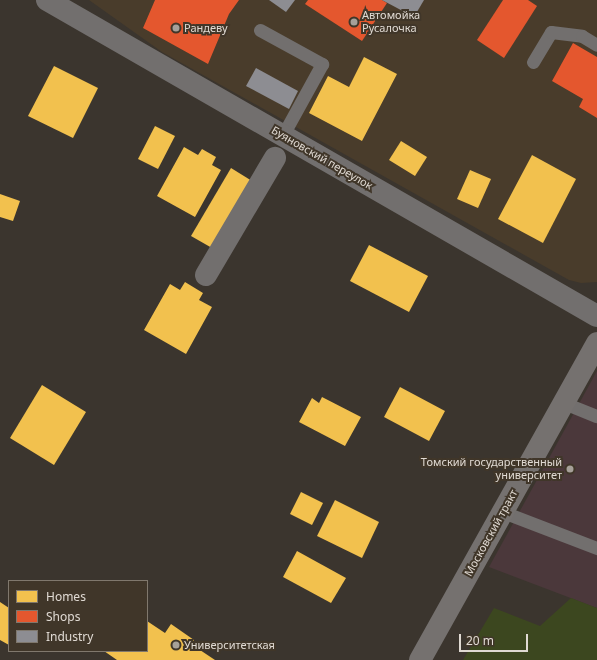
<!DOCTYPE html>
<html>
<head>
<meta charset="utf-8">
<style>
	body { margin:0 }
	#map { position:relative; width:597px; height:660px; overflow:hidden; background:#3b352e; font-family:"Noto Sans",sans-serif }
	div>[style] { position:absolute }
	.built>* { inset:0; background:#493c2b }
	.education>* { inset:0; background:#4b383b }
	.green>* { inset:0; background:#3c471f }
	.homes>* { inset:0; background:#f2c14e }
	.shops>* { inset:0; background:#e4572e }
	.industry>* { inset:0; background:#8d8d92 }
	.lane>* { height:13px; margin:-6.5px; padding:0 6.5px; transform-origin:6.5px; border-radius:6.5px; background:#726f6e }
	.street>* { height:22px; margin:-11px; padding:0 11px; transform-origin:11px; border-radius:11px; background:#726f6e }
	.secondary>* { height:22px; margin:-11px; padding:0 11px; transform-origin:11px; border-radius:11px; background:#75716f }
	.dots>* { width:11px; height:11px; translate:-50% -50%; box-sizing:border-box; border:2px solid #403629; border-radius:50% }
	span { translate:-50% -50%; white-space:nowrap; text-align:center; line-height:1.15; -webkit-text-stroke:4px #403629; paint-order:stroke }
	.poi-label { font-size:11px; color:#e0dad3 }
	.left { translate:0 -50%; text-align:left }
	.right { translate:-100% -50%; text-align:right }
	.street-label { font-size:11px; color:#e0dad3 }
	.legend { position:absolute; left:8px; top:580px; width:140px; height:72px; box-sizing:border-box; background:#403629; border:1px solid #80786d; margin:0; padding:5px 7px; list-style:none; font-size:12px; color:#e0dad3 }
	.legend li { display:flex; align-items:center; gap:8px; height:20px }
	.legend b { width:20px; border:1px solid #80786d }
	.scale { position:absolute; left:459px; top:634px; width:69px; height:18px; box-sizing:border-box; border:2px solid #e0dad3; border-top:0; padding-left:5px; font-size:12px; line-height:14px; white-space:nowrap; color:#e0dad3; -webkit-text-stroke:3px #403629; paint-order:stroke }
</style>
</head>
<body>
<div id="map">
	<div class="built">
		<i style="clip-path:polygon(89px 0,597px 0,597px 282px,581px 283px,569px 280px,162px 52px)"></i>
	</div>
	<div class="education">
		<i style="clip-path:polygon(597px 371px,597px 608px,489px 567px)"></i>
	</div>
	<div class="green">
		<i style="clip-path:polygon(571px 598px,597px 608px,597px 660px,463px 660px,494px 608px,540px 626px)"></i>
	</div>
	<div class="homes">
		<i style="clip-path:polygon(364px 57px,397px 74px,362px 141px,309px 113px,328px 76px,349px 87px)"></i>
		<i style="clip-path:polygon(54px 66px,98px 88px,73px 138px,28px 116px)"></i>
		<i style="clip-path:polygon(155px 126px,175px 136px,158px 169px,138px 159px)"></i>
		<i style="clip-path:polygon(401px 141px,427px 157px,415px 176px,389px 160px)"></i>
		<i style="clip-path:polygon(184px 147px,198px 155px,202px 149px,216px 157px,212px 165px,221px 170px,195px 217px,157px 196px)"></i>
		<i style="clip-path:polygon(532px 155px,576px 179px,543px 243px,498px 219px)"></i>
		<i style="clip-path:polygon(231px 168px,252px 181px,212px 248px,191px 236px)"></i>
		<i style="clip-path:polygon(470px 170px,491px 179px,478px 208px,457px 199px)"></i>
		<i style="clip-path:polygon(0 194px,20px 201px,13px 221px,0 217px)"></i>
		<i style="clip-path:polygon(369px 245px,428px 276px,409px 312px,350px 281px)"></i>
		<i style="clip-path:polygon(185px 282px,203px 293px,199px 300px,212px 307px,186px 354px,144px 330px,170px 284px,180px 290px)"></i>
		<i style="clip-path:polygon(42px 385px,86px 412px,54px 465px,10px 438px)"></i>
		<i style="clip-path:polygon(400px 387px,445px 411px,429px 441px,384px 417px)"></i>
		<i style="clip-path:polygon(322px 397px,361px 417px,345px 446px,299px 422px,312px 398px,319px 403px)"></i>
		<i style="clip-path:polygon(301px 492px,323px 503px,312px 525px,290px 514px)"></i>
		<i style="clip-path:polygon(335px 500px,379px 522px,362px 558px,317px 536px)"></i>
		<i style="clip-path:polygon(297px 551px,346px 578px,331px 603px,283px 577px)"></i>
		<i style="clip-path:polygon(0 602px,9px 608px,9px 645px,0 640px)"></i>
		<i style="clip-path:polygon(147px 621px,165px 633px,171px 624px,194px 640px,191px 644px,215px 660px,117px 660px,104px 651px,147px 651px)"></i>
	</div>
	<div class="shops">
		<i style="clip-path:polygon(155px 0,239px 0,229px 14px,208px 64px,143px 28px)"></i>
		<i style="clip-path:polygon(308px 0,382px 0,387px 3px,362px 41px,305px 4px)"></i>
		<i style="clip-path:polygon(503px 0,528px 0,537px 6px,504px 58px,477px 40px)"></i>
		<i style="clip-path:polygon(573px 43px,597px 57px,597px 118px,579px 107px,583px 99px,552px 81px)"></i>
	</div>
	<div class="industry">
		<i style="clip-path:polygon(269px 0,295px 0,286px 12px)"></i>
		<i style="clip-path:polygon(382px 0,424px 0,414px 17px)"></i>
		<i style="clip-path:polygon(256px 68px,298px 91px,289px 109px,246px 86px)"></i>
	</div>
	<div class="lane">
		<i style="left:260px;top:30px;width:71px;rotate:28.7deg"></i>
		<i style="left:322px;top:64px;width:81px;rotate:118.8deg"></i>
		<i style="left:533px;top:62px;width:35px;rotate:-59deg"></i>
		<i style="left:551px;top:32px;width:31px;rotate:7deg"></i>
		<i style="left:582px;top:36px;width:17px;rotate:31deg"></i>
		<i style="left:564px;top:403px;width:35px;rotate:22deg"></i>
		<i style="left:503px;top:512px;width:101px;rotate:21deg"></i>
	</div>
	<div class="street">
		<i style="left:47px;top:0;width:634px;rotate:29.88deg"></i>
		<i style="left:206px;top:275px;width:136px;rotate:-59.5deg"></i>
	</div>
	<div class="secondary">
		<i style="left:420px;top:660px;width:363px;rotate:-60.8deg"></i>
	</div>
	<div class="dots">
		<i style="left:354px;top:22px;background:#a6a099"></i>
		<i style="left:176px;top:28px;background:#a6a099"></i>
		<i style="left:570px;top:469px;background:#a6a099"></i>
		<i style="left:176px;top:645px;background:#a6a099"></i>
	</div>
	<div class="poi-label">
		<span class="left" style="left:362px;top:22px">Автомойка<br>Русалочка</span>
		<span class="left" style="left:184px;top:28px">Рандеву</span>
		<span class="right" style="left:562px;top:469px">Томский государственный<br>университет</span>
		<span class="left" style="left:184px;top:645px">Университетская</span>
	</div>
	<div class="street-label">
		<span style="left:322px;top:158px;rotate:30deg">Буяновский переулок</span>
		<span style="left:491px;top:533px;rotate:-61deg">Московский тракт</span>
	</div>
	<ul class="legend">
	<li><b style="height:11px;background:#f2c14e"></b>Homes</li>
	<li><b style="height:11px;background:#e4572e"></b>Shops</li>
	<li><b style="height:11px;background:#8d8d92"></b>Industry</li>
	</ul>
	<div class="scale">20 m</div>
</div>
</body>
</html>
